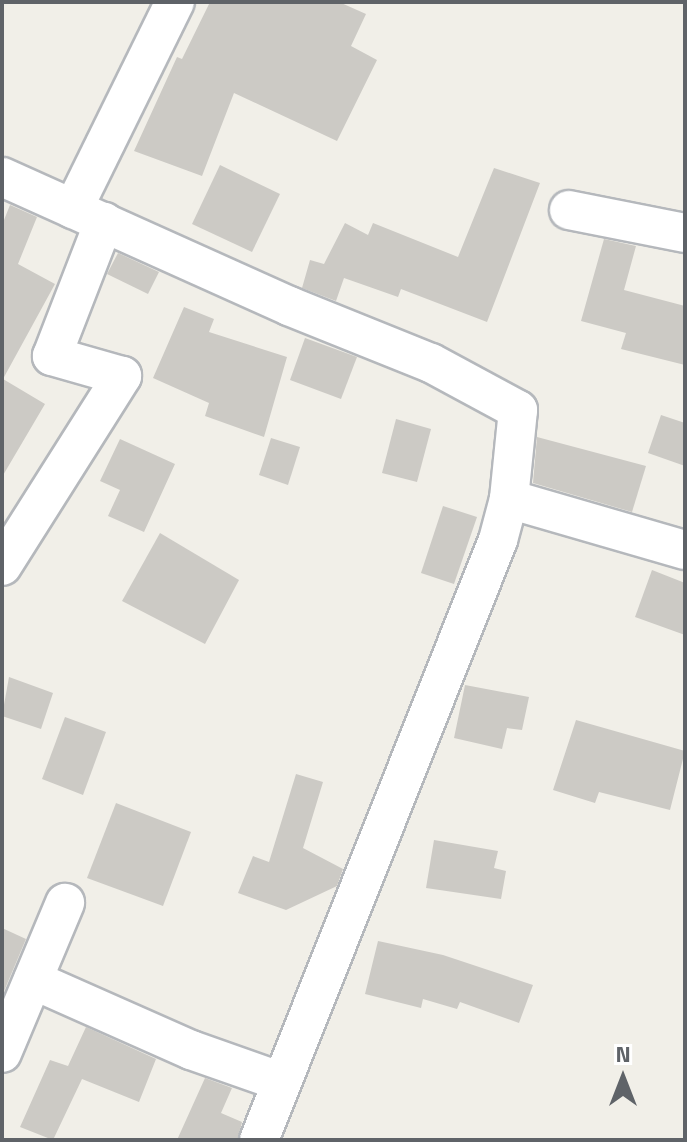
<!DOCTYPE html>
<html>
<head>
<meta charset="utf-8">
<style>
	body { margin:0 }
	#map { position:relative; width:687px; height:1142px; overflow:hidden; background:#f1efe8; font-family:"Titillium Web",sans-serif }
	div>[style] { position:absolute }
	.building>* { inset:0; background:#cccac5 }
	.roads { filter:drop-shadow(2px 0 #b5b8bc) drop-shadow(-2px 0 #b5b8bc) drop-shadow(0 2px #b5b8bc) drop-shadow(0 -2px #b5b8bc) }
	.minor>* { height:38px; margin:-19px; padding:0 19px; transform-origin:19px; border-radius:19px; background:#fff }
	span { translate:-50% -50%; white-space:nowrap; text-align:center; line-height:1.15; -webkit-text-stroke:6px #fff; paint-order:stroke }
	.frame { position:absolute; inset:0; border:4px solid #5f6368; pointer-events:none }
	.north { position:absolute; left:583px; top:1038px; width:80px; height:80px; -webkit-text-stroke:6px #fff; paint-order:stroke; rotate:0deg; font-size:22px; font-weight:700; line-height:32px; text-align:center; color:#5f6368 }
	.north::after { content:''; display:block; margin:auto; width:28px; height:36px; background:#5f6368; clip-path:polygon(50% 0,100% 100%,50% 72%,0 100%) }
</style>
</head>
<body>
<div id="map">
	<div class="building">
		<i style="clip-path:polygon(210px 2px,339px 2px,366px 14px,351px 46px,377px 60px,337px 141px,234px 93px,202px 176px,134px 151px,177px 57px,182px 59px)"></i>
		<i style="clip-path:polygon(220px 165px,280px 194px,252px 252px,192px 224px)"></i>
		<i style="clip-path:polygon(494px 168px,540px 183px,487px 322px,401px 289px,398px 297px,344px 278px,336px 301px,302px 288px,310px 260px,324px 264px,345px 223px,368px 235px,373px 223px,458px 257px)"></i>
		<i style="clip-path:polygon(10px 205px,37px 217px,18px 264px,55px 284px,3px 379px,45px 404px,2px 477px,2px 225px)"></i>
		<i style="clip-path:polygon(604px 239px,636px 246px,624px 290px,685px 306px,685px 365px,621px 349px,626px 333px,581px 321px)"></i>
		<i style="clip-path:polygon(118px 253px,159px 272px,148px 294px,107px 274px)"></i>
		<i style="clip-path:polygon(184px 307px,214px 319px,209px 332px,287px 357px,264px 437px,205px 416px,209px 403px,153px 378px)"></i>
		<i style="clip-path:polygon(305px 338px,357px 357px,341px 399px,290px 380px)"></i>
		<i style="clip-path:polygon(661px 415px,685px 423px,685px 466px,648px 453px)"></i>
		<i style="clip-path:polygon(396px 419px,431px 429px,417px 482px,382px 473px)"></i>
		<i style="clip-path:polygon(537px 437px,646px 466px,632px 512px,533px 483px)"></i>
		<i style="clip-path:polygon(271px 438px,300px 447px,288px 485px,259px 475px)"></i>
		<i style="clip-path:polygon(120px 439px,175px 464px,144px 532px,108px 516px,120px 490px,100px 481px)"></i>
		<i style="clip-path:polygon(443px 506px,477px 517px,454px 584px,421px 573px)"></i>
		<i style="clip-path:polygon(160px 533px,239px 580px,205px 644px,122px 601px)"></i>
		<i style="clip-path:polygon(652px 570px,685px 583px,685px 635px,635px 617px)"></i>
		<i style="clip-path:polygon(9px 677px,53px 693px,41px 729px,2px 716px)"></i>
		<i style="clip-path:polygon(465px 685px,529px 697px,522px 730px,507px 728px,502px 749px,454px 738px)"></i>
		<i style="clip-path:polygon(65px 717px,106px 732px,83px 795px,42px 779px)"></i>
		<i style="clip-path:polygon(576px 720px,685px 751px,670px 810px,599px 792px,595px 803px,553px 790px)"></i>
		<i style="clip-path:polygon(296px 774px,323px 782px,303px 848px,343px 869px,337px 886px,286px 910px,238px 893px,253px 856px,269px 862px)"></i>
		<i style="clip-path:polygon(116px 803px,191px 832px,163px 906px,87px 878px)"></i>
		<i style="clip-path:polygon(434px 840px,498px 851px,494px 868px,506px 871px,501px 899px,426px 888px)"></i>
		<i style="clip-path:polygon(2px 928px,26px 939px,2px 996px)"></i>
		<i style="clip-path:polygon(378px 941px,443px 955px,533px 985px,519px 1023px,460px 1002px,457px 1009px,423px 999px,421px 1008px,365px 994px)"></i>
		<i style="clip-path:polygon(86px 1027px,156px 1059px,139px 1102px,82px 1079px,53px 1140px,20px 1127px,50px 1060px,68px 1066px)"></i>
		<i style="clip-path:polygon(205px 1078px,232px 1088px,221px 1113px,242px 1122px,238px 1140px,177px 1140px)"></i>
	</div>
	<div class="roads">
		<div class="minor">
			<i style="left:2px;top:177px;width:315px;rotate:24.2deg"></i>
			<i style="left:289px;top:306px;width:153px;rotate:21.9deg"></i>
			<i style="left:431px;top:363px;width:99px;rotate:28.4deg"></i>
			<i style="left:518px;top:410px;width:89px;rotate:95.8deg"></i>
			<i style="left:509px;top:499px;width:42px;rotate:105deg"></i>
			<i style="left:498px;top:540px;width:646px;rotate:111.72deg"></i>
			<i style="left:73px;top:209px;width:231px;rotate:-63.8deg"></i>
			<i style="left:569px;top:210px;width:118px;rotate:11.2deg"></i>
			<i style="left:509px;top:499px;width:183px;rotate:16.2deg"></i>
			<i style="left:2px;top:566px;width:225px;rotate:-57.7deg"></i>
			<i style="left:122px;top:376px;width:73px;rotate:-164.1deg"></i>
			<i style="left:52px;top:356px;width:144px;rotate:-68.8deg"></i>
			<i style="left:33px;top:980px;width:173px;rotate:23.9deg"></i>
			<i style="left:191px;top:1050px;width:93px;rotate:19.4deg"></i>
			<i style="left:2px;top:1053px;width:163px;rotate:-67.2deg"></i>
		</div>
	</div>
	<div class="frame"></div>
	<div class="north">N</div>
</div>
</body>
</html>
